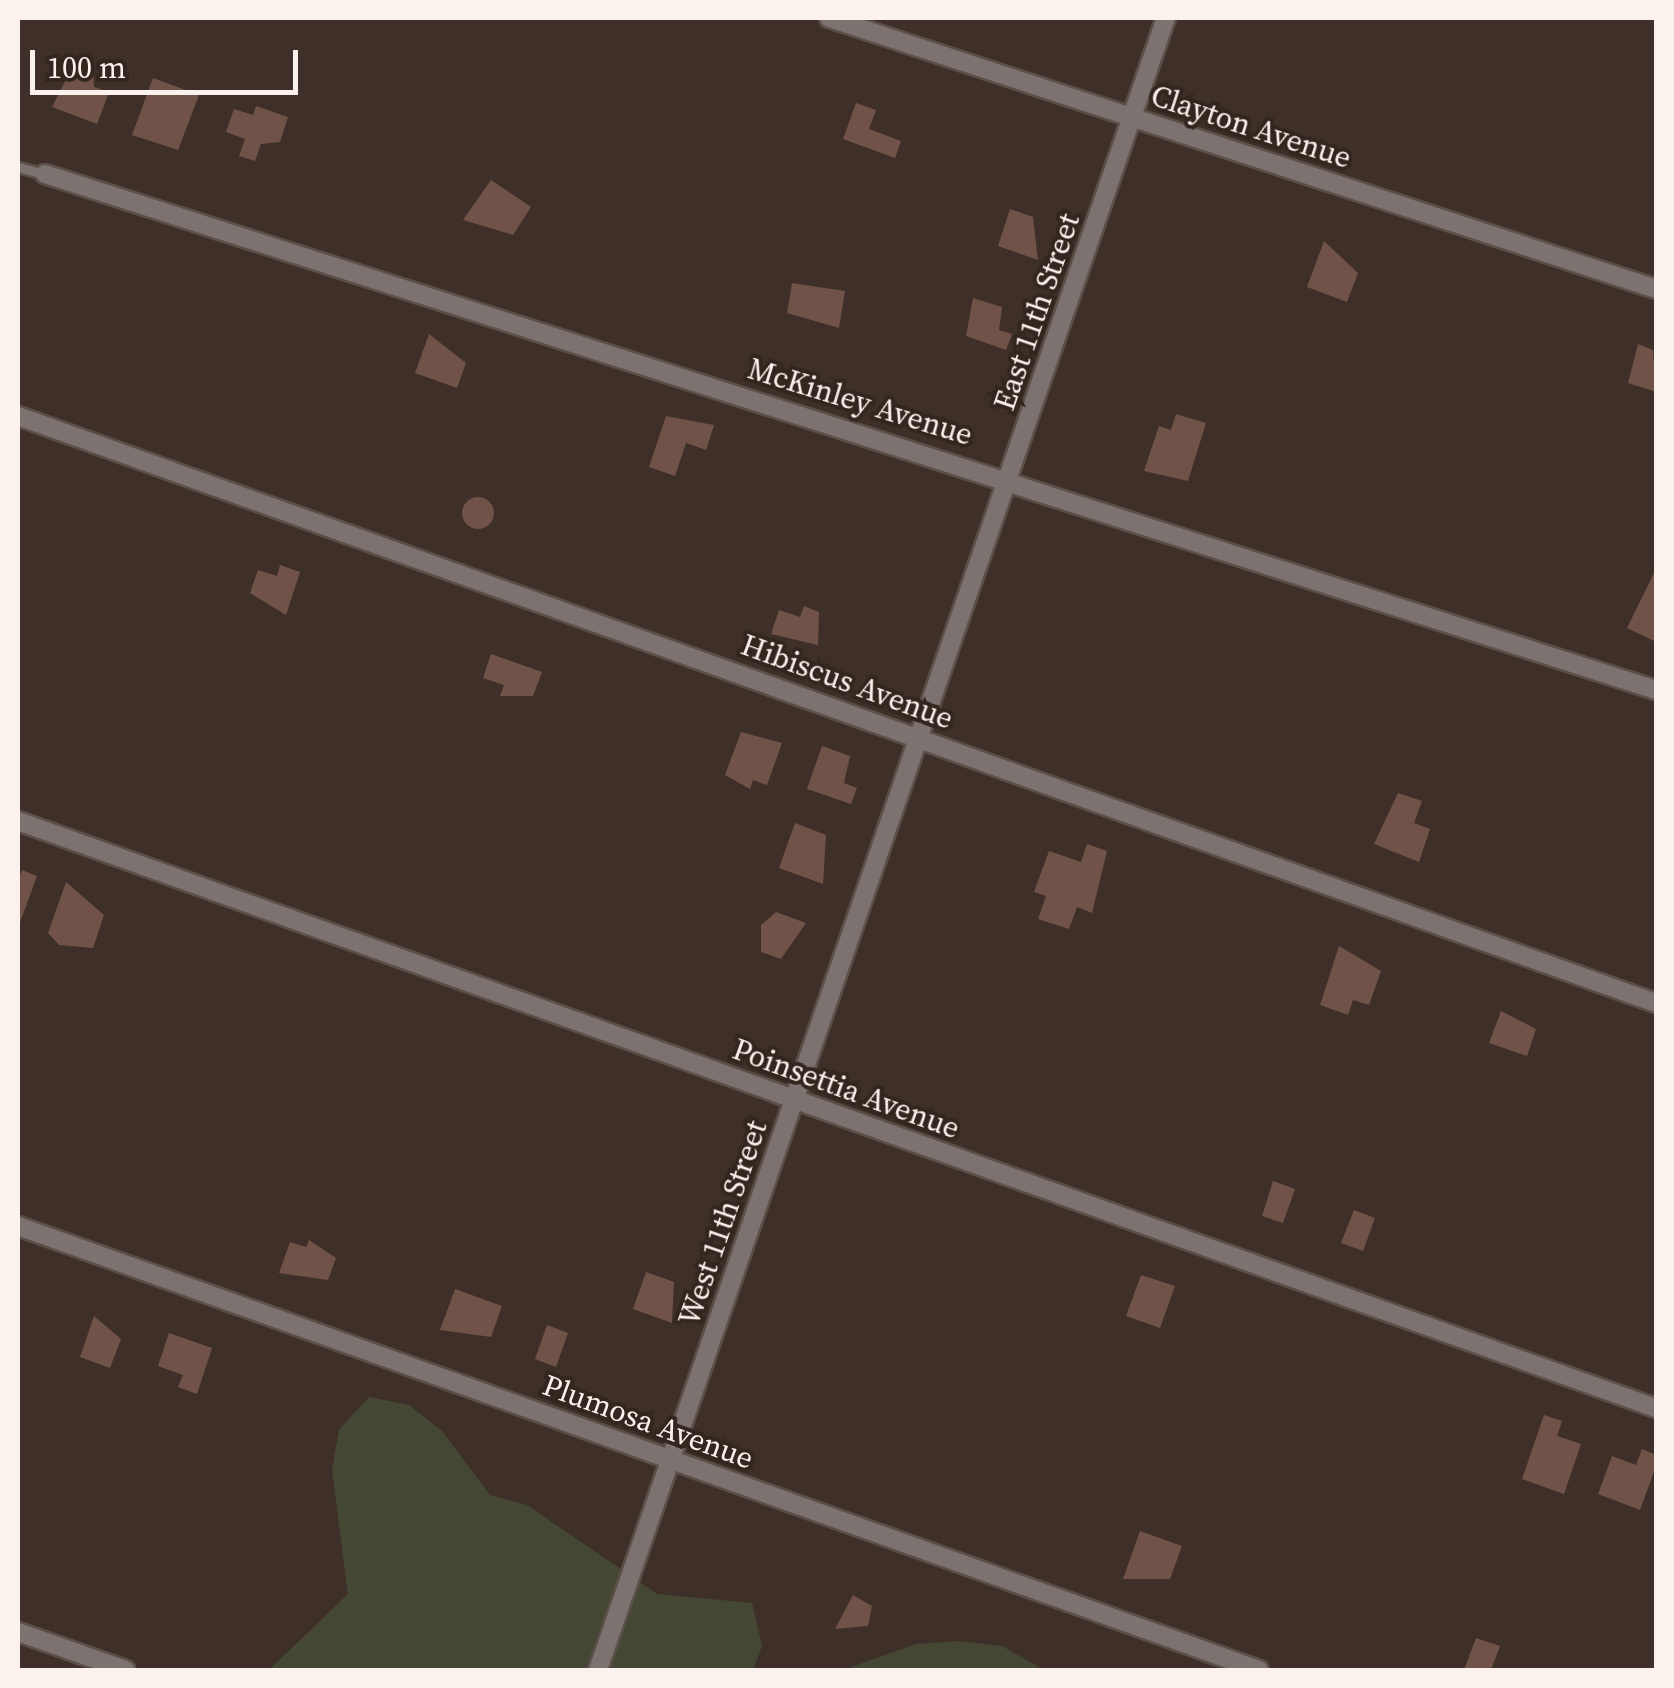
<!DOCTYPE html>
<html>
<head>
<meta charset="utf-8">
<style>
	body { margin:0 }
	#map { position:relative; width:1674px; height:1688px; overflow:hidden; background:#3e3028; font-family:"Source Serif 4",serif }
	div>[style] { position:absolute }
	.green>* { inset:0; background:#454735 }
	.building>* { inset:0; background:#705248 }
	.round { border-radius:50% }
	.roads { filter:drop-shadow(2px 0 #5c4f48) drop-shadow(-2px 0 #5c4f48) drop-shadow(0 2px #5c4f48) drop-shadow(0 -2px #5c4f48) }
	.service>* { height:9px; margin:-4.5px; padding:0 4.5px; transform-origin:4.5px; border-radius:4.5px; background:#7c7371 }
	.minor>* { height:18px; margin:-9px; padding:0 9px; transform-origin:9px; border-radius:9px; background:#7c7371 }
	span { translate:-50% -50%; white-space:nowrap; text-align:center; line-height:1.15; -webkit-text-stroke:8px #33261e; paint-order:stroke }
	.street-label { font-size:30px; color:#fbf2ed }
	.frame { position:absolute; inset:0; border:20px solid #fbf2ed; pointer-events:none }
	.scale { position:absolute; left:30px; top:50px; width:268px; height:45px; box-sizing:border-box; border:5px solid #fbf2ed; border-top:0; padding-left:12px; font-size:30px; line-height:35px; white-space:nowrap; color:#fbf2ed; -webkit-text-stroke:8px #33261e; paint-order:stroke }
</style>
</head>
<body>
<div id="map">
	<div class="green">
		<i style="clip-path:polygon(369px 1397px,409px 1405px,442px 1431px,490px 1495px,527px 1505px,657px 1594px,752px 1603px,762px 1646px,753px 1670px,269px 1670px,348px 1594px,332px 1470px,339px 1430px)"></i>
		<i style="clip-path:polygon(960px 1641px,1002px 1646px,1044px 1670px,843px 1670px,916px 1644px)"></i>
	</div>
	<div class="building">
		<i style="clip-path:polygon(75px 62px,93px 68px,94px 87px,109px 92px,97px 124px,52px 107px)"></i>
		<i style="clip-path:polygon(153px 78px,199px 95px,178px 150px,132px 135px)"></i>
		<i style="clip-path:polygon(856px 103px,876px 110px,869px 129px,901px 141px,895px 158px,843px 139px)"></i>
		<i style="clip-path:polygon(256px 106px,288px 117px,280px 142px,261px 144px,255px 161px,239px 156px,245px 139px,226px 132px,234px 109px,253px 115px)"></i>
		<i style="clip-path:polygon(491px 180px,531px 207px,513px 235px,463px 220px)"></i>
		<i style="clip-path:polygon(1010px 209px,1033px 217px,1038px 260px,998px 246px)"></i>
		<i style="clip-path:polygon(1324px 241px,1358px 273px,1347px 302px,1307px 287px)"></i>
		<i style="clip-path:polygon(792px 283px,845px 291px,839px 328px,787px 313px)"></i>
		<i style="clip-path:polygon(973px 298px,1002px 307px,999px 330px,1012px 334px,1006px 350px,966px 336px)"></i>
		<i style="clip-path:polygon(429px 334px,466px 363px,457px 388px,415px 373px)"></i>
		<i style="clip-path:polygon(1638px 344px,1653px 350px,1656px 392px,1628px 383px)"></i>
		<i style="clip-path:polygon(1176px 414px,1206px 423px,1188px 481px,1144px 471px,1159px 426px,1171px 430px)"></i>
		<i style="clip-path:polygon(666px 416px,714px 425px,706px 450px,686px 443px,675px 476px,649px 467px)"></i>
		<i class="round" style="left:462px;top:497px;width:32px;height:32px"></i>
		<i style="clip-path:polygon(280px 565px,300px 572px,286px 615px,250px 593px,258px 570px,277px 576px)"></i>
		<i style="clip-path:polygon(1656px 569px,1656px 642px,1627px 628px)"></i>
		<i style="clip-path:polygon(804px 606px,819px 612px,818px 645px,771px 634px,779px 610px,800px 617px)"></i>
		<i style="clip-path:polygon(491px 654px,542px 672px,533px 696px,500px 696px,504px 685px,483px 678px)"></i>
		<i style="clip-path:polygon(741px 732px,782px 743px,767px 785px,753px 780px,750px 789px,725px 775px)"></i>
		<i style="clip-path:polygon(822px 746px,850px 756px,844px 783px,857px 788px,851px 804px,807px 789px)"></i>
		<i style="clip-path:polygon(1398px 793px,1422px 801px,1414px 823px,1430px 829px,1419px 862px,1374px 844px)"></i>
		<i style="clip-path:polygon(795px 823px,826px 835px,823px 884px,779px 868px)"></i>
		<i style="clip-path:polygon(1087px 844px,1107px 851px,1092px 913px,1077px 907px,1069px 929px,1038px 919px,1046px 896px,1034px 892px,1049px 851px,1081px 862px)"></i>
		<i style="clip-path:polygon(22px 870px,37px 876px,19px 925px,18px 882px)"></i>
		<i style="clip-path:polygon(66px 882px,104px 915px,93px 948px,59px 945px,48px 933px)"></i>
		<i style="clip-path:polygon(776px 912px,806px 923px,781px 959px,761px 952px,761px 925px)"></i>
		<i style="clip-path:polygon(1339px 946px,1381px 971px,1369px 1005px,1353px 1000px,1348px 1015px,1320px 1005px)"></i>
		<i style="clip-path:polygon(1501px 1011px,1536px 1029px,1527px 1056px,1489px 1043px)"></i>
		<i style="clip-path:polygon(1273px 1181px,1295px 1189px,1283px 1223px,1262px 1216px)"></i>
		<i style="clip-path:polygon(1354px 1210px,1375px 1218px,1363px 1251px,1341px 1243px)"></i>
		<i style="clip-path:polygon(309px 1240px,336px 1258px,328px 1280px,279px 1273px,290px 1242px,306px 1247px)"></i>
		<i style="clip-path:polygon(646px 1272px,674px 1282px,672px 1323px,633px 1309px)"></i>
		<i style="clip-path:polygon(1141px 1275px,1175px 1286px,1160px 1328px,1126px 1316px)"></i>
		<i style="clip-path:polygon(455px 1289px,502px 1306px,491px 1337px,440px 1330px)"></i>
		<i style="clip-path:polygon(94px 1316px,121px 1339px,110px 1368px,80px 1357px)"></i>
		<i style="clip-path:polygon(547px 1325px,568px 1333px,556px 1367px,535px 1359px)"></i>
		<i style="clip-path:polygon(169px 1333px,212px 1348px,197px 1394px,178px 1387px,183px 1375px,158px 1366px)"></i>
		<i style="clip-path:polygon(1544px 1415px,1562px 1421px,1557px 1436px,1581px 1444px,1564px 1494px,1522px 1479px)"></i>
		<i style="clip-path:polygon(1642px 1449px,1656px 1455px,1656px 1466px,1640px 1510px,1598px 1494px,1612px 1456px,1636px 1465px)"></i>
		<i style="clip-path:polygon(1140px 1531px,1182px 1546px,1170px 1579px,1123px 1579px)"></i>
		<i style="clip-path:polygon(853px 1595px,872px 1606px,868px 1626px,835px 1629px)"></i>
		<i style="clip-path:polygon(1476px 1638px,1500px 1646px,1491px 1670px,1464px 1670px)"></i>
	</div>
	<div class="roads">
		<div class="service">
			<i style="left:18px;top:167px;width:27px;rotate:15deg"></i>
		</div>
		<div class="minor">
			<i style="left:829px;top:18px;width:870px;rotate:18.14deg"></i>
			<i style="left:45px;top:174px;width:1692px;rotate:17.76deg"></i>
			<i style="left:18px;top:416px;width:1740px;rotate:19.72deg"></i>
			<i style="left:18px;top:821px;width:1740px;rotate:19.72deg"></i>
			<i style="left:18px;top:1226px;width:1318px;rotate:19.69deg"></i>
			<i style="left:18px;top:1632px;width:114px;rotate:19.4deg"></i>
			<i style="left:598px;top:1670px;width:1747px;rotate:-71.03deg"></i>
		</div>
	</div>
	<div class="street-label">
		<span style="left:1251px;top:127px;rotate:18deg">Clayton Avenue</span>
		<span style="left:1037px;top:312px;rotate:-71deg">East 11th Street</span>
		<span style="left:860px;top:402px;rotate:17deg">McKinley Avenue</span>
		<span style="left:847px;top:682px;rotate:20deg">Hibiscus Avenue</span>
		<span style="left:846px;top:1089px;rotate:20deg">Poinsettia Avenue</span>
		<span style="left:723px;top:1223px;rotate:-71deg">West 11th Street</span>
		<span style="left:648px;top:1422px;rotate:20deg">Plumosa Avenue</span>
	</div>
	<div class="frame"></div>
	<div class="scale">100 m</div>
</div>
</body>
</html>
